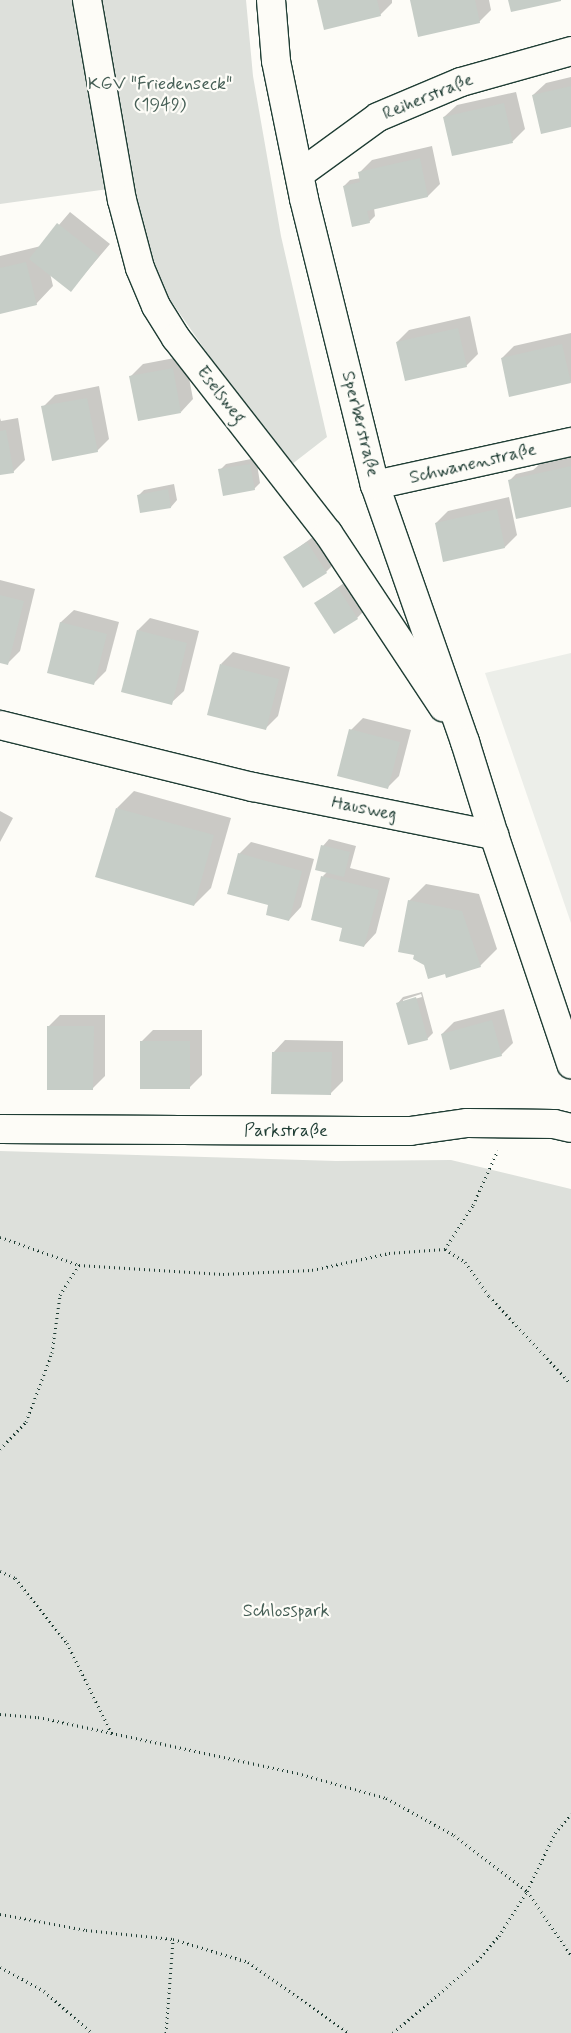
<!DOCTYPE html>
<html>
<head>
<meta charset="utf-8">
<style>
	body { margin:0 }
	#map { position:relative; width:571px; height:2033px; overflow:hidden; background:#fdfcf7; font-family:Mynerve,sans-serif }
	div>[style] { position:absolute }
	.built>* { inset:0; background:#eceee9 }
	.green>* { inset:0; background:#dde0db }
	.shadow>* { inset:0; background:#0003 }
	.building>* { inset:0; background:#c6cdc7 }
	.path>* { height:3px; margin-top:-1.5px; transform-origin:0; background:repeating-linear-gradient(90deg,#1f3d34 0 1px,transparent 0 5px) }
	.roads { filter:drop-shadow(1px 0 #1f3d34) drop-shadow(-1px 0 #1f3d34) drop-shadow(0 1px #1f3d34) drop-shadow(0 -1px #1f3d34) }
	.street>* { height:28px; margin:-14px; padding:0 14px; transform-origin:14px; border-radius:14px; background:#fdfcf7 }
	.secondary>* { height:28px; margin:-14px; padding:0 14px; transform-origin:14px; border-radius:14px; background:#fdfcf7 }
	span { translate:-50% -50%; white-space:nowrap; text-align:center; line-height:1.15; -webkit-text-stroke:4.5px #fdfcf7; paint-order:stroke }
	.park-label { font-size:18px; color:#455e55 }
	.street-label { font-size:18px; color:#1f3d34 }
</style>
</head>
<body>
<div id="map">
	<div class="built">
		<i style="clip-path:polygon(571px 653px,571px 923px,485px 673px)"></i>
	</div>
	<div class="green">
		<i style="clip-path:polygon(0 0,246px 0,253px 76px,281px 236px,327px 437px,287px 468px,162px 288px,143px 241px,130px 186px,0 204px)"></i>
		<i style="clip-path:polygon(0 1151px,336px 1161px,451px 1160px,571px 1189px,571px 2033px,0 2033px)"></i>
	</div>
	<div class="shadow">
		<i style="clip-path:polygon(318px 0,392px 0,392px 3px,380px 15px)"></i>
		<i style="clip-path:polygon(411px 0,489px 0,491px 10px,479px 22px)"></i>
		<i style="clip-path:polygon(571px 77px,571px 126px,533px 95px,546px 83px)"></i>
		<i style="clip-path:polygon(516px 92px,525px 129px,513px 141px,453px 155px,444px 117px,457px 105px)"></i>
		<i style="clip-path:polygon(432px 146px,440px 184px,428px 196px,374px 208px,375px 216px,369px 222px,344px 186px,350px 180px,361px 178px,360px 172px,372px 160px)"></i>
		<i style="clip-path:polygon(70px 212px,110px 244px,71px 290px,50px 273px,53px 286px,36px 304px,0 313px,0 256px,41px 246px)"></i>
		<i style="clip-path:polygon(470px 316px,478px 354px,466px 366px,397px 342px,409px 330px)"></i>
		<i style="clip-path:polygon(571px 333px,571px 382px,502px 358px,514px 346px)"></i>
		<i style="clip-path:polygon(185px 356px,193px 399px,181px 412px,131px 376px,143px 364px)"></i>
		<i style="clip-path:polygon(99px 386px,109px 439px,97px 451px,43px 407px,55px 395px)"></i>
		<i style="clip-path:polygon(0 418px,1px 421px,18px 418px,25px 460px,13px 472px,0 474px)"></i>
		<i style="clip-path:polygon(571px 457px,571px 506px,510px 480px,516px 474px,533px 470px,540px 464px)"></i>
		<i style="clip-path:polygon(256px 458px,260px 483px,254px 489px,220px 470px,226px 464px)"></i>
		<i style="clip-path:polygon(174px 484px,177px 500px,171px 507px,141px 512px,138px 496px,144px 490px)"></i>
		<i style="clip-path:polygon(509px 497px,517px 535px,505px 547px,436px 523px,448px 511px)"></i>
		<i style="clip-path:polygon(313px 537px,332px 566px,326px 572px,285px 557px)"></i>
		<i style="clip-path:polygon(0 580px,35px 589px,20px 651px,7px 664px,0 662px)"></i>
		<i style="clip-path:polygon(344px 583px,363px 612px,357px 618px,316px 603px)"></i>
		<i style="clip-path:polygon(74px 610px,119px 622px,106px 671px,94px 683px,49px 672px,61px 622px)"></i>
		<i style="clip-path:polygon(150px 618px,199px 631px,184px 691px,171px 703px,138px 630px)"></i>
		<i style="clip-path:polygon(233px 652px,290px 667px,278px 716px,266px 728px,221px 664px)"></i>
		<i style="clip-path:polygon(363px 718px,411px 730px,399px 776px,387px 788px,351px 730px)"></i>
		<i style="clip-path:polygon(134px 791px,231px 818px,211px 888px,194px 905px,117px 808px)"></i>
		<i style="clip-path:polygon(0 811px,13px 818px,0 842px)"></i>
		<i style="clip-path:polygon(329px 839px,356px 846px,350px 868px,390px 878px,376px 933px,364px 946px,344px 927px,323px 876px,327px 872px,323px 846px)"></i>
		<i style="clip-path:polygon(251px 842px,314px 859px,301px 907px,289px 920px,270px 904px,239px 854px)"></i>
		<i style="clip-path:polygon(426px 884px,479px 894px,497px 949px,480px 966px,446px 972px,409px 901px)"></i>
		<i style="clip-path:polygon(evenodd,422px 992px,433px 1033px,427px 1039px,397px 1004px,403px 997px,422px 992px,421px 994px,422px 997px,403px 1002px,403px 1000px,421px 994px)"></i>
		<i style="clip-path:polygon(504px 1009px,513px 1043px,501px 1055px,442px 1034px,454px 1022px)"></i>
		<i style="clip-path:polygon(60px 1015px,105px 1015px,105px 1076px,93px 1088px,48px 1027px)"></i>
		<i style="clip-path:polygon(153px 1030px,202px 1030px,202px 1075px,190px 1087px,141px 1042px)"></i>
		<i style="clip-path:polygon(285px 1040px,343px 1041px,343px 1081px,331px 1093px,273px 1053px)"></i>
	</div>
	<div class="building">
		<i style="clip-path:polygon(317px 0,377px 0,381px 16px,324px 30px)"></i>
		<i style="clip-path:polygon(410px 0,475px 0,480px 23px,418px 37px)"></i>
		<i style="clip-path:polygon(508px 0,561px 0,561px 1px,511px 12px)"></i>
		<i style="clip-path:polygon(571px 86px,571px 127px,541px 134px,532px 95px)"></i>
		<i style="clip-path:polygon(504px 103px,513px 143px,452px 156px,443px 117px)"></i>
		<i style="clip-path:polygon(420px 158px,428px 197px,367px 211px,370px 223px,352px 227px,343px 186px,360px 182px,358px 172px)"></i>
		<i style="clip-path:polygon(57px 223px,99px 256px,71px 292px,29px 259px)"></i>
		<i style="clip-path:polygon(26px 262px,37px 305px,0 314px,0 268px)"></i>
		<i style="clip-path:polygon(458px 328px,467px 367px,405px 381px,396px 342px)"></i>
		<i style="clip-path:polygon(562px 344px,571px 383px,509px 397px,501px 358px)"></i>
		<i style="clip-path:polygon(173px 368px,181px 413px,138px 421px,129px 376px)"></i>
		<i style="clip-path:polygon(87px 398px,98px 452px,52px 461px,41px 406px)"></i>
		<i style="clip-path:polygon(6px 430px,14px 473px,0 475px,0 431px)"></i>
		<i style="clip-path:polygon(250px 464px,255px 490px,223px 496px,218px 469px)"></i>
		<i style="clip-path:polygon(571px 466px,571px 507px,516px 519px,508px 480px)"></i>
		<i style="clip-path:polygon(168px 489px,171px 508px,140px 513px,137px 495px)"></i>
		<i style="clip-path:polygon(497px 509px,505px 548px,443px 562px,435px 523px)"></i>
		<i style="clip-path:polygon(307px 542px,327px 573px,303px 588px,283px 557px)"></i>
		<i style="clip-path:polygon(338px 588px,358px 619px,334px 634px,314px 603px)"></i>
		<i style="clip-path:polygon(0 595px,24px 601px,8px 665px,0 663px)"></i>
		<i style="clip-path:polygon(60px 622px,107px 634px,94px 685px,47px 673px)"></i>
		<i style="clip-path:polygon(137px 630px,187px 643px,172px 705px,121px 692px)"></i>
		<i style="clip-path:polygon(220px 664px,279px 679px,266px 730px,207px 715px)"></i>
		<i style="clip-path:polygon(349px 729px,400px 742px,388px 789px,337px 776px)"></i>
		<i style="clip-path:polygon(116px 808px,214px 835px,194px 906px,95px 877px)"></i>
		<i style="clip-path:polygon(321px 845px,350px 852px,344px 877px,315px 870px)"></i>
		<i style="clip-path:polygon(238px 853px,302px 871px,289px 921px,266px 915px,268px 905px,227px 894px)"></i>
		<i style="clip-path:polygon(321px 876px,379px 890px,364px 947px,339px 941px,342px 928px,311px 920px)"></i>
		<i style="clip-path:polygon(408px 900px,462px 911px,481px 967px,446px 978px,445px 974px,428px 979px,424px 965px,413px 959px,414px 955px,398px 952px)"></i>
		<i style="clip-path:polygon(416px 997px,428px 1040px,408px 1045px,396px 1003px)"></i>
		<i style="clip-path:polygon(492px 1020px,502px 1056px,450px 1070px,441px 1034px)"></i>
		<i style="clip-path:polygon(47px 1026px,94px 1026px,93px 1090px,47px 1090px)"></i>
		<i style="clip-path:polygon(140px 1041px,190px 1041px,190px 1089px,140px 1089px)"></i>
		<i style="clip-path:polygon(272px 1052px,332px 1052px,331px 1095px,271px 1094px)"></i>
	</div>
	<div class="path">
		<i style="left:0;top:1237px;width:84px;rotate:19.5deg"></i>
		<i style="left:79px;top:1265px;width:144px;rotate:3.6deg"></i>
		<i style="left:223px;top:1274px;width:89px;rotate:-2.6deg"></i>
		<i style="left:312px;top:1270px;width:79px;rotate:-12.4deg"></i>
		<i style="left:389px;top:1253px;width:56px;rotate:-4.1deg"></i>
		<i style="left:445px;top:1249px;width:24px;rotate:33deg"></i>
		<i style="left:465px;top:1262px;width:42px;rotate:54.8deg"></i>
		<i style="left:489px;top:1296px;width:120px;rotate:47deg"></i>
		<i style="left:445px;top:1249px;width:52px;rotate:-57.5deg"></i>
		<i style="left:473px;top:1205px;width:60px;rotate:-65.6deg"></i>
		<i style="left:0;top:1449px;width:37px;rotate:-46deg"></i>
		<i style="left:26px;top:1422px;width:74px;rotate:-69.4deg"></i>
		<i style="left:52px;top:1353px;width:59px;rotate:-82.1deg"></i>
		<i style="left:60px;top:1295px;width:36px;rotate:-58deg"></i>
		<i style="left:0;top:1571px;width:17px;rotate:25deg"></i>
		<i style="left:15px;top:1578px;width:83px;rotate:51.3deg"></i>
		<i style="left:67px;top:1643px;width:102px;rotate:63.7deg"></i>
		<i style="left:0;top:1714px;width:38px;rotate:5deg"></i>
		<i style="left:38px;top:1717px;width:265px;rotate:12.2deg"></i>
		<i style="left:297px;top:1773px;width:92px;rotate:15.7deg"></i>
		<i style="left:386px;top:1798px;width:77px;rotate:28.6deg"></i>
		<i style="left:454px;top:1835px;width:92px;rotate:37.5deg"></i>
		<i style="left:527px;top:1891px;width:78px;rotate:55.5deg"></i>
		<i style="left:0;top:1914px;width:87px;rotate:10.5deg"></i>
		<i style="left:86px;top:1930px;width:87px;rotate:5.9deg"></i>
		<i style="left:173px;top:1939px;width:78px;rotate:17deg"></i>
		<i style="left:248px;top:1962px;width:123px;rotate:35.1deg"></i>
		<i style="left:0;top:1967px;width:50px;rotate:28.6deg"></i>
		<i style="left:44px;top:1991px;width:64px;rotate:41.2deg"></i>
		<i style="left:166px;top:2033px;width:94px;rotate:-85.7deg"></i>
		<i style="left:393px;top:2033px;width:111px;rotate:-40.6deg"></i>
		<i style="left:477px;top:1961px;width:33px;rotate:-49deg"></i>
		<i style="left:499px;top:1936px;width:53px;rotate:-58.1deg"></i>
		<i style="left:527px;top:1891px;width:64px;rotate:-64.2deg"></i>
		<i style="left:555px;top:1833px;width:25px;rotate:-50deg"></i>
	</div>
	<div class="roads">
		<div class="street">
			<i style="left:87px;top:0;width:203px;rotate:80.1deg"></i>
			<i style="left:122px;top:200px;width:70px;rotate:75.2deg"></i>
			<i style="left:140px;top:268px;width:41px;rotate:67.2deg"></i>
			<i style="left:156px;top:306px;width:38px;rotate:58deg"></i>
			<i style="left:176px;top:338px;width:247px;rotate:52.1deg"></i>
			<i style="left:328px;top:533px;width:209px;rotate:56.5deg"></i>
			<i style="left:271px;top:0;width:61px;rotate:85.3deg"></i>
			<i style="left:276px;top:61px;width:141px;rotate:78.5deg"></i>
			<i style="left:304px;top:199px;width:295px;rotate:76.1deg"></i>
			<i style="left:375px;top:485px;width:272px;rotate:70.7deg"></i>
			<i style="left:465px;top:742px;width:97px;rotate:72.7deg"></i>
			<i style="left:301px;top:173px;width:95px;rotate:-36deg"></i>
			<i style="left:378px;top:117px;width:90px;rotate:-22.9deg"></i>
			<i style="left:461px;top:82px;width:114px;rotate:-15.7deg"></i>
			<i style="left:375px;top:485px;width:201px;rotate:-12.4deg"></i>
			<i style="left:0;top:725px;width:260px;rotate:13.8deg"></i>
			<i style="left:253px;top:787px;width:246px;rotate:11.3deg"></i>
			<i style="left:494px;top:835px;width:242px;rotate:71.4deg"></i>
		</div>
		<div class="secondary">
			<i style="left:0;top:1129px;width:362px;rotate:0.3deg"></i>
			<i style="left:362px;top:1131px;width:48px"></i>
			<i style="left:410px;top:1131px;width:58px;rotate:-8deg"></i>
			<i style="left:467px;top:1123px;width:87px;rotate:0.7deg"></i>
			<i style="left:554px;top:1124px;width:17px;rotate:13deg"></i>
		</div>
	</div>
	<div class="park-label">
		<span style="left:160px;top:95px">KGV "Friedenseck"<br>(1949)</span>
		<span style="left:286px;top:1611px">Schlosspark</span>
	</div>
	<div class="street-label">
		<span style="left:428px;top:97px;rotate:-22deg">Reiherstraße</span>
		<span style="left:221px;top:395px;rotate:52deg">Eselsweg</span>
		<span style="left:360px;top:424px;rotate:76deg">Sperberstraße</span>
		<span style="left:473px;top:464px;rotate:-13deg">Schwanenstraße</span>
		<span style="left:364px;top:809px;rotate:11deg">Hausweg</span>
		<span style="left:286px;top:1131px">Parkstraße</span>
	</div>
</div>
</body>
</html>
